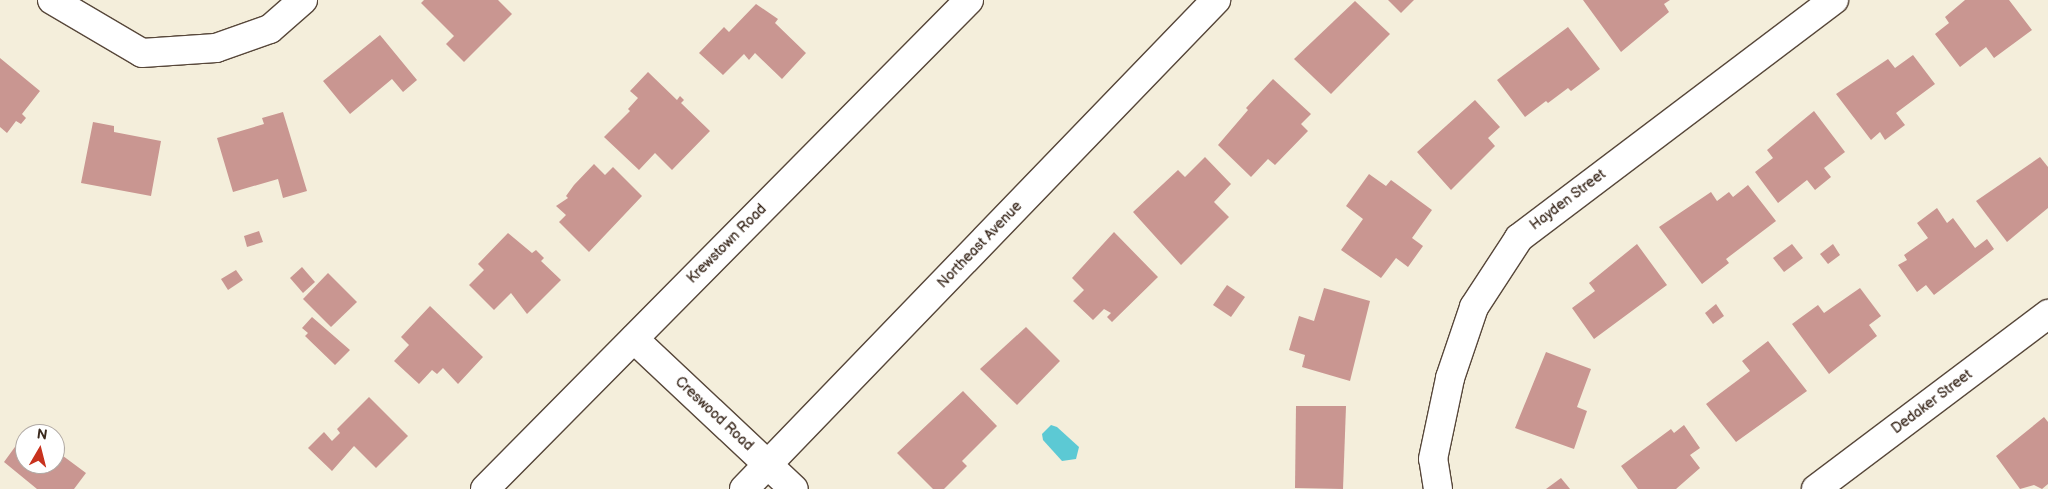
<!DOCTYPE html>
<html>
<head>
<meta charset="utf-8">
<style>
	body { margin:0 }
	#map { position:relative; width:2048px; height:489px; overflow:hidden; background:#f4eedb; font-family:"Balsamiq Sans",sans-serif }
	div>[style] { position:absolute }
	.water>* { inset:0; background:#5cc9d4 }
	.building>* { inset:0; background:#c99691 }
	.roads { filter:drop-shadow(1px 0 #57473a) drop-shadow(-1px 0 #57473a) drop-shadow(0 1px #57473a) drop-shadow(0 -1px #57473a) }
	.minor>* { height:28px; margin:-14px; padding:0 14px; transform-origin:14px; border-radius:14px; background:#fff }
	span { translate:-50% -50%; white-space:nowrap; text-align:center; line-height:1.15; -webkit-text-stroke:4px #fff; paint-order:stroke }
	.street-label { font-size:14px; color:#3b2a1e }
	.north { position:absolute; left:15px; top:424px; width:50px; height:50px; box-sizing:border-box; background:#fff; border:1px solid #b1aaa5; border-radius:50%; rotate:8deg; font-size:14px; font-weight:700; line-height:20px; text-align:center; color:#3b2a1e }
	.north::after { content:''; display:block; margin:auto; width:18px; height:22px; background:#c8321e; clip-path:polygon(50% 0,100% 100%,50% 72%,0 100%) }
</style>
</head>
<body>
<div id="map">
	<div class="water">
		<i style="clip-path:polygon(1051px 425px,1057px 427px,1079px 447px,1076px 459px,1062px 461px,1043px 440px,1042px 434px)"></i>
	</div>
	<div class="building">
		<i style="clip-path:polygon(424px 0,498px 0,512px 14px,464px 62px,446px 44px,454px 36px,421px 3px)"></i>
		<i style="clip-path:polygon(1388px 0,1414px 0,1401px 13px)"></i>
		<i style="clip-path:polygon(1583px 0,1670px 0,1664px 4px,1669px 12px,1621px 52px)"></i>
		<i style="clip-path:polygon(1965px 0,2009px 0,2032px 30px,1994px 58px,1986px 47px,1960px 67px,1935px 34px,1949px 23px,1945px 17px)"></i>
		<i style="clip-path:polygon(1355px 1px,1390px 34px,1331px 94px,1294px 59px)"></i>
		<i style="clip-path:polygon(756px 4px,778px 19px,775px 23px,806px 53px,782px 79px,755px 53px,749px 60px,744px 54px,723px 75px,699px 53px,724px 27px,729px 32px)"></i>
		<i style="clip-path:polygon(1568px 27px,1600px 69px,1571px 91px,1568px 88px,1548px 103px,1546px 101px,1525px 117px,1497px 80px)"></i>
		<i style="clip-path:polygon(380px 35px,417px 80px,403px 92px,392px 79px,350px 114px,323px 81px)"></i>
		<i style="clip-path:polygon(1913px 55px,1935px 84px,1896px 113px,1905px 125px,1885px 140px,1880px 132px,1871px 140px,1836px 94px,1888px 59px,1895px 68px)"></i>
		<i style="clip-path:polygon(0 58px,40px 91px,22px 114px,26px 118px,21px 124px,16px 121px,7px 133px,0 127px)"></i>
		<i style="clip-path:polygon(648px 72px,677px 100px,680px 96px,684px 100px,681px 103px,710px 131px,672px 170px,655px 153px,639px 170px,604px 137px,630px 111px,628px 109px,638px 98px,630px 91px)"></i>
		<i style="clip-path:polygon(1273px 79px,1311px 114px,1301px 124px,1308px 131px,1275px 165px,1268px 159px,1251px 177px,1218px 145px,1248px 110px,1246px 108px)"></i>
		<i style="clip-path:polygon(1475px 100px,1500px 127px,1488px 138px,1495px 146px,1451px 190px,1417px 152px)"></i>
		<i style="clip-path:polygon(1814px 111px,1845px 152px,1824px 168px,1831px 177px,1815px 190px,1807px 180px,1778px 203px,1755px 172px,1773px 158px,1767px 150px)"></i>
		<i style="clip-path:polygon(283px 112px,307px 191px,283px 198px,278px 179px,233px 192px,217px 138px,264px 124px,262px 118px)"></i>
		<i style="clip-path:polygon(93px 122px,114px 126px,114px 132px,161px 141px,151px 196px,81px 183px)"></i>
		<i style="clip-path:polygon(1205px 157px,1231px 184px,1214px 202px,1229px 217px,1181px 265px,1133px 212px,1178px 170px,1185px 177px)"></i>
		<i style="clip-path:polygon(2040px 157px,2048px 167px,2048px 208px,2007px 242px,1976px 201px)"></i>
		<i style="clip-path:polygon(594px 164px,605px 175px,613px 167px,642px 196px,589px 252px,559px 222px,566px 215px,556px 206px,568px 198px,566px 196px,574px 185px)"></i>
		<i style="clip-path:polygon(1369px 174px,1386px 186px,1391px 180px,1432px 210px,1412px 238px,1423px 246px,1408px 267px,1396px 258px,1381px 278px,1341px 250px,1363px 219px,1346px 206px)"></i>
		<i style="clip-path:polygon(1748px 185px,1776px 221px,1726px 259px,1729px 263px,1702px 284px,1659px 227px,1711px 192px,1717px 201px,1729px 192px,1733px 197px)"></i>
		<i style="clip-path:polygon(1937px 208px,1947px 223px,1953px 218px,1975px 248px,1987px 239px,1994px 249px,1934px 295px,1926px 285px,1917px 292px,1898px 265px,1907px 260px,1904px 255px,1928px 238px,1917px 223px)"></i>
		<i style="clip-path:polygon(259px 231px,263px 242px,247px 247px,244px 236px)"></i>
		<i style="clip-path:polygon(1114px 232px,1158px 277px,1112px 322px,1107px 317px,1111px 313px,1104px 309px,1093px 320px,1073px 301px,1084px 290px,1072px 278px)"></i>
		<i style="clip-path:polygon(508px 233px,532px 253px,536px 250px,544px 258px,541px 261px,561px 280px,527px 314px,511px 293px,494px 310px,469px 285px,484px 270px,478px 264px)"></i>
		<i style="clip-path:polygon(1637px 244px,1667px 285px,1594px 339px,1572px 308px,1595px 291px,1589px 283px)"></i>
		<i style="clip-path:polygon(1792px 244px,1803px 258px,1784px 272px,1773px 258px)"></i>
		<i style="clip-path:polygon(1833px 244px,1840px 255px,1828px 264px,1820px 254px)"></i>
		<i style="clip-path:polygon(302px 267px,315px 282px,303px 293px,290px 278px)"></i>
		<i style="clip-path:polygon(236px 270px,243px 280px,228px 290px,221px 279px)"></i>
		<i style="clip-path:polygon(328px 273px,357px 302px,331px 327px,303px 299px)"></i>
		<i style="clip-path:polygon(1227px 285px,1245px 297px,1231px 317px,1213px 305px)"></i>
		<i style="clip-path:polygon(1324px 288px,1370px 301px,1350px 381px,1302px 367px,1305px 355px,1289px 350px,1299px 316px,1314px 321px)"></i>
		<i style="clip-path:polygon(1860px 288px,1881px 316px,1869px 325px,1877px 336px,1829px 374px,1792px 324px,1818px 305px,1824px 313px)"></i>
		<i style="clip-path:polygon(1716px 304px,1724px 316px,1713px 324px,1705px 313px)"></i>
		<i style="clip-path:polygon(430px 306px,483px 357px,458px 384px,443px 368px,437px 374px,432px 370px,419px 384px,394px 361px,409px 345px,401px 337px)"></i>
		<i style="clip-path:polygon(312px 317px,350px 350px,335px 365px,305px 336px,308px 333px,302px 328px)"></i>
		<i style="clip-path:polygon(1026px 327px,1060px 361px,1017px 405px,980px 369px)"></i>
		<i style="clip-path:polygon(1768px 341px,1807px 391px,1736px 442px,1706px 404px,1750px 371px,1742px 361px)"></i>
		<i style="clip-path:polygon(1546px 352px,1591px 369px,1577px 407px,1587px 411px,1574px 449px,1515px 428px)"></i>
		<i style="clip-path:polygon(963px 391px,997px 426px,962px 461px,967px 466px,944px 489px,933px 489px,897px 453px)"></i>
		<i style="clip-path:polygon(369px 397px,408px 436px,376px 468px,354px 446px,332px 471px,308px 448px,324px 432px,332px 441px,340px 433px,337px 429px)"></i>
		<i style="clip-path:polygon(1296px 406px,1346px 406px,1343px 489px,1295px 488px)"></i>
		<i style="clip-path:polygon(2044px 417px,2048px 422px,2048px 484px,2042px 489px,2034px 485px,2020px 489px,1996px 456px)"></i>
		<i style="clip-path:polygon(1684px 425px,1700px 448px,1690px 455px,1700px 468px,1676px 489px,1638px 489px,1621px 466px,1671px 429px,1674px 433px)"></i>
		<i style="clip-path:polygon(28px 429px,34px 434px,25px 434px,25px 464px,55px 464px,55px 450px,86px 473px,74px 489px,37px 489px,4px 462px)"></i>
		<i style="clip-path:polygon(1561px 478px,1570px 489px,1546px 489px)"></i>
	</div>
	<div class="roads">
		<div class="minor">
			<i style="left:52px;top:0;width:104px;rotate:30.5deg"></i>
			<i style="left:142px;top:53px;width:74px;rotate:-3.9deg"></i>
			<i style="left:216px;top:48px;width:57px;rotate:-19.4deg"></i>
			<i style="left:270px;top:29px;width:44px;rotate:-41.3deg"></i>
			<i style="left:634px;top:339px;width:219px;rotate:43.2deg"></i>
			<i style="left:485px;top:489px;width:688px;rotate:-45.29deg"></i>
			<i style="left:744px;top:489px;width:680px;rotate:-46.01deg"></i>
			<i style="left:1438px;top:489px;width:30px;rotate:-99deg"></i>
			<i style="left:1433px;top:459px;width:83px;rotate:-78.1deg"></i>
			<i style="left:1450px;top:378px;width:75px;rotate:-71.3deg"></i>
			<i style="left:1474px;top:307px;width:82px;rotate:-56.9deg"></i>
			<i style="left:1519px;top:238px;width:395px;rotate:-37.1deg"></i>
			<i style="left:1816px;top:489px;width:291px;rotate:-37deg"></i>
		</div>
	</div>
	<div class="street-label">
		<span style="left:1568px;top:200px;rotate:-37deg">Hayden Street</span>
		<span style="left:727px;top:244px;rotate:-45deg">Krewstown Road</span>
		<span style="left:980px;top:245px;rotate:-46deg">Northeast Avenue</span>
		<span style="left:1932px;top:402px;rotate:-37deg">Dedaker Street</span>
		<span style="left:714px;top:414px;rotate:43deg">Creswood Road</span>
	</div>
	<div class="north">N</div>
</div>
</body>
</html>
